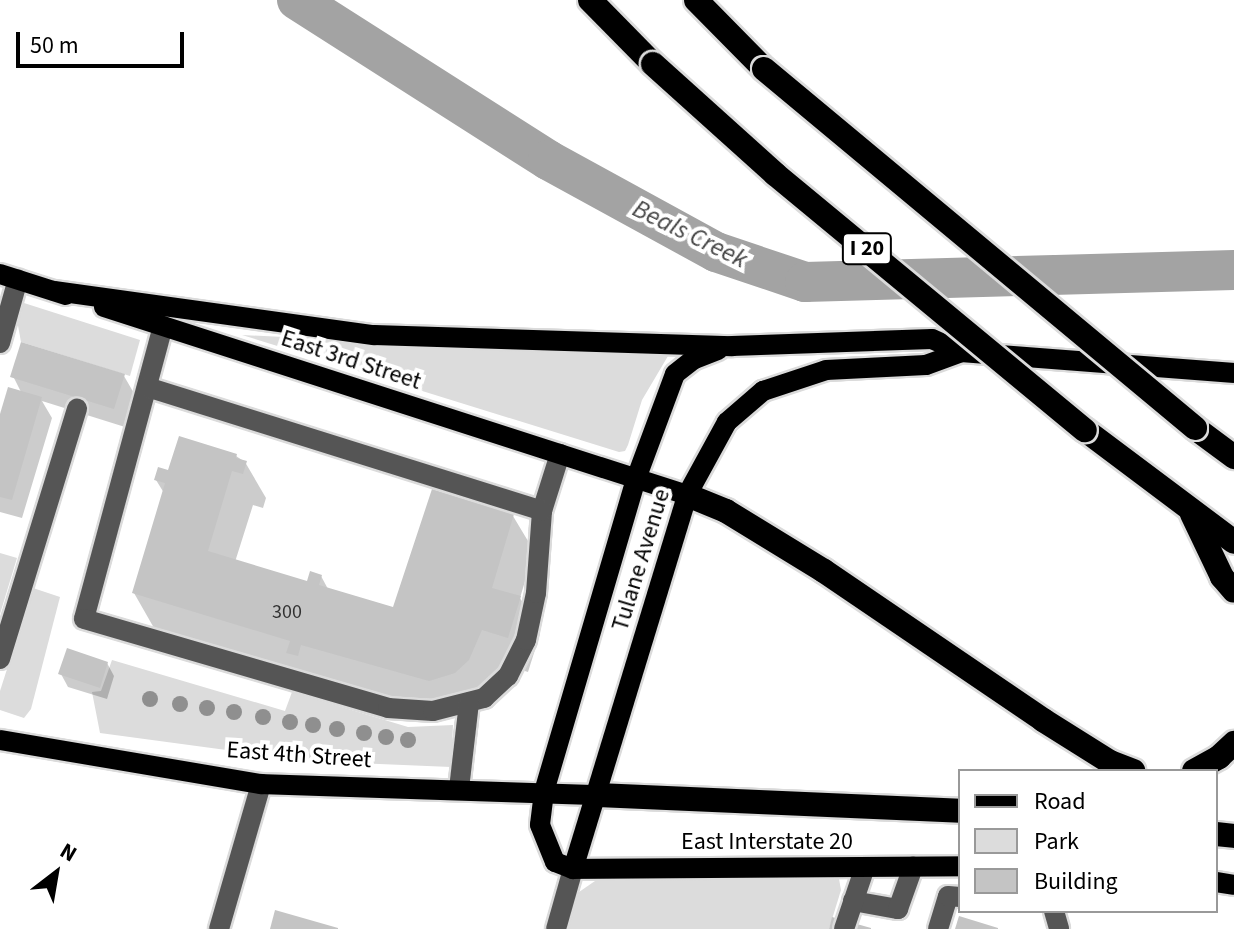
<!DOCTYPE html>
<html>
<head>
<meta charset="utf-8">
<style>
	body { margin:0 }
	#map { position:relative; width:1234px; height:929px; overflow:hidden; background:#fff; font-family:"Source Sans 3",sans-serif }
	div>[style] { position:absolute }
	.green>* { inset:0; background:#dcdcdc }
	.shadow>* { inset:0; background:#0003 }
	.river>* { height:40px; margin:-20px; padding:0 20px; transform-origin:20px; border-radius:20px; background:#a3a3a3 }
	.building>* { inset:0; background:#c4c4c4 }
	.roads { filter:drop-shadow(2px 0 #dbdbdb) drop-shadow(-2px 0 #dbdbdb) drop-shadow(0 2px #dbdbdb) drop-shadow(0 -2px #dbdbdb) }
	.minor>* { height:20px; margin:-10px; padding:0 10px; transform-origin:10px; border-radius:10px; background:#555 }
	.major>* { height:20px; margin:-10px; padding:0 10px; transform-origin:10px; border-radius:10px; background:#000 }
	.highway>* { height:24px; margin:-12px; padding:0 12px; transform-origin:12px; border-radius:12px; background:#000 }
	.bridges { filter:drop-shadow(2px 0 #dbdbdb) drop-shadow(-2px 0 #dbdbdb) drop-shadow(0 2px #dbdbdb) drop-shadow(0 -2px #dbdbdb) }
	.highway-bridge>* { height:24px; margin:-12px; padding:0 12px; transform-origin:12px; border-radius:12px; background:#000 }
	.trees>* { width:16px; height:16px; margin:-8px; border-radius:50%; background:#8f8f8f }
	span { translate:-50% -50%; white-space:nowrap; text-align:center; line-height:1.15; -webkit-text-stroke:8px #fff; paint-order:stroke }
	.number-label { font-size:20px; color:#313131 }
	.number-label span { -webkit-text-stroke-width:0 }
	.shield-label span { padding:2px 6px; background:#fff; border:2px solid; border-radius:6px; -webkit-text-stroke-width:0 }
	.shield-label { font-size:22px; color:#000; font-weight:700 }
	.street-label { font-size:24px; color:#000 }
	.water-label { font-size:26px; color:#444; font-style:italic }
	.legend { position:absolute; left:958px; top:769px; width:260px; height:144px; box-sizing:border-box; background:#fff; border:2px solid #999; margin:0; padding:10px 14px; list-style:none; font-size:24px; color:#000 }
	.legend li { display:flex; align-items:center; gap:16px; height:40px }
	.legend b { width:40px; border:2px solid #999 }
	.north { position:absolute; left:16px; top:833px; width:80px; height:80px; -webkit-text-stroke:6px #fff; paint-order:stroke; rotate:31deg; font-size:22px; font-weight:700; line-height:32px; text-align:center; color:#000 }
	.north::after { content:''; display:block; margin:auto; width:28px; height:36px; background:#000; clip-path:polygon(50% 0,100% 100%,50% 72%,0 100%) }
	.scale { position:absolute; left:16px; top:32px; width:168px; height:36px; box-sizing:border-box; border:4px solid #000; border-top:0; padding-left:10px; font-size:24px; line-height:28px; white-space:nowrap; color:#000; -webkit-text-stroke:6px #fff; paint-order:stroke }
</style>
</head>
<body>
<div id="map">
	<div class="green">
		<i style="clip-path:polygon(24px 303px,140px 340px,130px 376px,21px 342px,15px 309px)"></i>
		<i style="clip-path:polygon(242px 335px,668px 356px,642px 400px,628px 445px,625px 451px,619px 452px)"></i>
		<i style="clip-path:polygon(0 553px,17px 558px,0 614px)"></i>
		<i style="clip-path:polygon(33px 588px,60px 597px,31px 709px,24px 718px,0 710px,0 691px)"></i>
		<i style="clip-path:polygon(112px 660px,285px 711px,292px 692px,408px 727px,453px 725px,451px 767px,308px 761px,100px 733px,92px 692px,101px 691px)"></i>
		<i style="clip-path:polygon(832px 874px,839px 879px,841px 890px,829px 929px,568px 929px,579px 892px,595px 881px)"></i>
	</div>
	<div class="shadow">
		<i style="clip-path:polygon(13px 376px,124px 376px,135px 395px,125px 427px,42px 401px,52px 418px,22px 518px,0 512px,0 421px,22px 394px)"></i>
		<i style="clip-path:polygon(236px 456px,245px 462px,266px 498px,263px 508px,253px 505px,235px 562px,308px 584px,321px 576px,328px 589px,394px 609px,513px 516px,534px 551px,520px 598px,540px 634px,528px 672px,502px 664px,489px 696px,450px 716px,154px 628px,134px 593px,164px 493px,156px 480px,169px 473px)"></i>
		<i style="clip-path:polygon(107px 663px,114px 676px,107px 699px,68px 687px,61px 674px)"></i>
	</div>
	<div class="river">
		<i style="left:297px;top:0;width:298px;rotate:32.5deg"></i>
		<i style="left:548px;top:160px;width:192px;rotate:28.7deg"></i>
		<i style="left:716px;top:252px;width:94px;rotate:18.6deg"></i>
		<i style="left:805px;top:282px;width:429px;rotate:-1.6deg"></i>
	</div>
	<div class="building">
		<i style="clip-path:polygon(21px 342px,125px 374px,114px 409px,10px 377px)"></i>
		<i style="clip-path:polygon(8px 387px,42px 397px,12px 500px,0 497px,0 414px)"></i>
		<i style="clip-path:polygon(179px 436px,237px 454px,236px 458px,247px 461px,243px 474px,232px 471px,208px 551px,307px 581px,310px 571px,322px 575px,319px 585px,393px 607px,432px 489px,514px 514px,492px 588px,521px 596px,508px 638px,482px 630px,469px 660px,455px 673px,429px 681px,301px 645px,298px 656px,286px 653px,290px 641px,132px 593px,165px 483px,154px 480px,158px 467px,168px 470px)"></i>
		<i style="clip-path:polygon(67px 648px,108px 662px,100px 688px,58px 674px)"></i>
		<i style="clip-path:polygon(275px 910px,338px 928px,338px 929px,270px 929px)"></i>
		<i style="clip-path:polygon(959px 916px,998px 928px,998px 929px,955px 929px)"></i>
		<i style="clip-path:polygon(832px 917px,871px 928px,871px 929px,829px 929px)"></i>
	</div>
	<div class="roads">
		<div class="minor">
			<i style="left:163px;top:326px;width:303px;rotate:105.1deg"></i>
			<i style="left:84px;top:619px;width:317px;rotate:16.3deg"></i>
			<i style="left:388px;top:708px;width:45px;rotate:3.8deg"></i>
			<i style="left:433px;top:711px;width:53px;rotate:-14.3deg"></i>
			<i style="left:484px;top:698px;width:33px;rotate:-43deg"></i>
			<i style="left:508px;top:676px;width:40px;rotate:-63.4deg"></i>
			<i style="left:526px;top:640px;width:48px;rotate:-78deg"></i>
			<i style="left:536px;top:593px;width:82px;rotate:-85.8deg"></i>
			<i style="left:542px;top:511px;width:60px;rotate:-72.5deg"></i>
			<i style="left:0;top:343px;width:66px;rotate:-74.3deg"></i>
			<i style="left:147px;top:387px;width:414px;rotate:17.4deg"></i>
			<i style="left:0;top:659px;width:262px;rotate:-72.9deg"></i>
			<i style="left:459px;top:789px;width:87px;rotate:-83.4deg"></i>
			<i style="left:853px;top:901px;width:46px;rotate:10.1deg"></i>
			<i style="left:898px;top:909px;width:45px;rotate:-70.3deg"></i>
			<i style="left:1054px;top:911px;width:19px;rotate:74deg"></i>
			<i style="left:219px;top:929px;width:151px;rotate:-73.8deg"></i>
			<i style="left:556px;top:929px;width:62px;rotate:-74.2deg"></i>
			<i style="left:844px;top:929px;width:65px;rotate:-71.3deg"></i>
			<i style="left:938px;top:929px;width:34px;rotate:-73deg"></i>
			<i style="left:948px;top:896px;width:12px;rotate:5deg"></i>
		</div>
		<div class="major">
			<i style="left:0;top:274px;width:69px;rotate:17.7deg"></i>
			<i style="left:55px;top:291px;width:322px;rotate:7.9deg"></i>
			<i style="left:374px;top:335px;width:358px;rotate:1.8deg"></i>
			<i style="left:732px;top:346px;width:200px;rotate:-2deg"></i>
			<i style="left:932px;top:339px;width:32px;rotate:24deg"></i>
			<i style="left:961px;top:352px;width:274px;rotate:4.4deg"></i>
			<i style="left:104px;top:307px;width:613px;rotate:17.87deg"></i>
			<i style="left:718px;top:350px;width:26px;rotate:159deg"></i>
			<i style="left:694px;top:359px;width:24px;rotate:142deg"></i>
			<i style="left:675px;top:374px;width:112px;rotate:110.4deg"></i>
			<i style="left:636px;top:479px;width:326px;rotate:106.4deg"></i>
			<i style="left:544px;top:792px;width:33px;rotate:97deg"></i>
			<i style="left:540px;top:825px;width:40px;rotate:68deg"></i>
			<i style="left:555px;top:862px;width:19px;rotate:21deg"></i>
			<i style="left:573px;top:869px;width:387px;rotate:-0.4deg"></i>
			<i style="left:0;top:740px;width:265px;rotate:9.6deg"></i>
			<i style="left:261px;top:784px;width:337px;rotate:1.9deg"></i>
			<i style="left:573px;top:869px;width:391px;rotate:-73deg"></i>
			<i style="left:687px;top:495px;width:83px;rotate:-61.3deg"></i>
			<i style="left:727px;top:422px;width:48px;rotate:-40.7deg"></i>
			<i style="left:763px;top:391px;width:66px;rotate:-18.4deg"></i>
			<i style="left:826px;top:370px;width:100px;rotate:-2.9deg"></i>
			<i style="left:926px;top:365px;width:37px;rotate:-20deg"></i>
			<i style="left:1216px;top:882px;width:18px;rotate:9deg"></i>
		</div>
		<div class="highway">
			<i style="left:590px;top:0;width:90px;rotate:45.5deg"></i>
			<i style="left:696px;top:0;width:97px;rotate:45.4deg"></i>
			<i style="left:1195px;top:428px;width:49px;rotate:36.6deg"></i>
			<i style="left:1085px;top:430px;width:186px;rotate:36.9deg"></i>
			<i style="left:687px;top:495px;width:42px;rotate:22.3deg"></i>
			<i style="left:726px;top:511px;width:115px;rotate:31.5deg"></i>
			<i style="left:824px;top:571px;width:265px;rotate:34.2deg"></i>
			<i style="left:1043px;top:720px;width:79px;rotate:32.1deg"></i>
			<i style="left:1110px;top:762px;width:25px;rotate:21deg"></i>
			<i style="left:1192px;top:514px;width:70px;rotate:64.5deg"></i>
			<i style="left:1222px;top:577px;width:18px;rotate:49deg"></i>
			<i style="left:1194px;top:771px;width:29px;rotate:-29deg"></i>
			<i style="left:1219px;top:757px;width:21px;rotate:-43deg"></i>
			<i style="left:598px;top:795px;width:362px;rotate:2.5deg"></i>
			<i style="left:1216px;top:834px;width:18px;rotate:6deg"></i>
		</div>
	</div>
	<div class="bridges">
		<div class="highway-bridge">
			<i style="left:653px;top:64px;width:164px;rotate:42deg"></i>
			<i style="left:775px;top:174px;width:402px;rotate:39.6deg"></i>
			<i style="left:764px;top:69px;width:561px;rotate:39.79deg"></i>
		</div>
	</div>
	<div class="trees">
		<i style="left:150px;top:699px"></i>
		<i style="left:180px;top:704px"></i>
		<i style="left:207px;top:708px"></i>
		<i style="left:234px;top:712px"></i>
		<i style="left:263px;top:717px"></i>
		<i style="left:290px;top:722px"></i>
		<i style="left:313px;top:725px"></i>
		<i style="left:337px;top:729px"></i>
		<i style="left:364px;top:733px"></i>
		<i style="left:386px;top:737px"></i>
		<i style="left:408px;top:740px"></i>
	</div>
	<div class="number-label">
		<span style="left:287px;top:612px">300</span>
	</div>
	<div class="shield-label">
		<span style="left:867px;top:249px">I 20</span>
	</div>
	<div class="street-label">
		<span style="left:351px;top:360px;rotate:18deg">East 3rd Street</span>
		<span style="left:641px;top:560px;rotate:-73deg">Tulane Avenue</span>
		<span style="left:299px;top:755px;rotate:4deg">East 4th Street</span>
		<span style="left:767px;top:842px">East Interstate 20</span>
	</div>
	<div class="water-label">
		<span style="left:690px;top:234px;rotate:26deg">Beals Creek</span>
	</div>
	<ul class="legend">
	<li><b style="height:10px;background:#000"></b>Road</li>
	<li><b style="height:22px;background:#dcdcdc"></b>Park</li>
	<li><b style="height:22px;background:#c4c4c4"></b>Building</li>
	</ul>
	<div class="north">N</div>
	<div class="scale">50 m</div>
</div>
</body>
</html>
